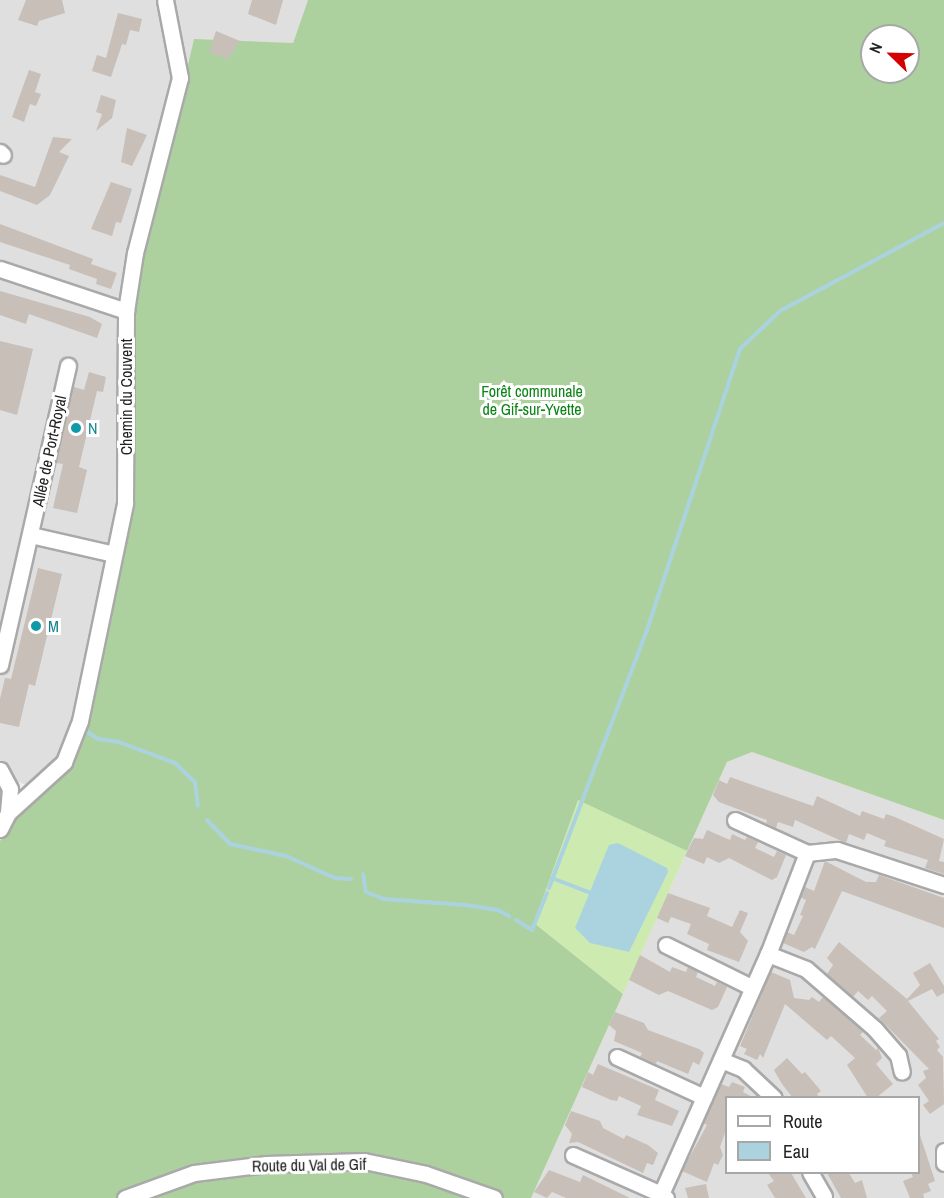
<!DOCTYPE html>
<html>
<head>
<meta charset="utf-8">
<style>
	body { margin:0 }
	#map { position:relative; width:944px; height:1198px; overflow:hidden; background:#f2efe9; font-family:"Archivo Narrow",sans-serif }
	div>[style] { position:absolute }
	.residential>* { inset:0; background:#e0dfdf }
	.grass>* { inset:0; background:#cdebb0 }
	.forest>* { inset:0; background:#add19e }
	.water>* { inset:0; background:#aad3df }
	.stream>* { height:4px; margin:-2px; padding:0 2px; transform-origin:2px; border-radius:2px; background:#aad3df }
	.building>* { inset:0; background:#c7bfb8 }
	.roads { filter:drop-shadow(2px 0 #a9a9a9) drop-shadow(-2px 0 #a9a9a9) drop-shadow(0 2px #a9a9a9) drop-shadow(0 -2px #a9a9a9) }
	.minor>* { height:15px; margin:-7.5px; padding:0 7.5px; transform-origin:7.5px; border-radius:7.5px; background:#fff }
	.dots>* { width:16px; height:16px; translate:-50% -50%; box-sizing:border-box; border:3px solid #fff; border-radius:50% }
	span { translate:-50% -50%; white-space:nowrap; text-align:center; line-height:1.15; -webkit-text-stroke:6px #fff; paint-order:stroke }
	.park-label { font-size:16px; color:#0c8416 }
	.street-label { font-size:16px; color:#222 }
	.culture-label { font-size:16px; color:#0d838f }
	.left { translate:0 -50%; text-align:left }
	.legend { position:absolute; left:725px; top:1096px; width:195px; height:78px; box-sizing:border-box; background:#fff; border:2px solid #a7a7a7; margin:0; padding:8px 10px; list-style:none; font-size:18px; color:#222 }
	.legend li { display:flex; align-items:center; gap:12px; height:30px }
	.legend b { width:30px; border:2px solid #a7a7a7 }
	.north { position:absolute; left:860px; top:24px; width:60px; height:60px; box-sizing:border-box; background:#fff; border:2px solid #a7a7a7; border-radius:50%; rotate:293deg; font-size:16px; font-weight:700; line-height:24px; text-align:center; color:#222 }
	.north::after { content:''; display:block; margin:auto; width:21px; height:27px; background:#d40000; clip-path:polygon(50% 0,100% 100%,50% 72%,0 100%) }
</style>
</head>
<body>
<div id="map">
	<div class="residential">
		<i style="clip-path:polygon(0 0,308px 0,293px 43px,227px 69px,135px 253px,125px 503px,64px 762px,30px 786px,7px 778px,15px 817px,0 841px)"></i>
		<i style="clip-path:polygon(evenodd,752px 752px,944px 820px,944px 1198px,531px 1198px,727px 762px,752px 752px,726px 1098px,918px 1098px,918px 1172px,726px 1172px,726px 1098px)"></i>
	</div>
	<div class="grass">
		<i style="clip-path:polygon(578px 799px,687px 851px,623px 994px,534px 923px)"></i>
	</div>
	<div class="forest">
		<i style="clip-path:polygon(evenodd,308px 0,944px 0,944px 820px,752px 752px,727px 762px,687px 851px,578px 800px,534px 923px,623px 994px,531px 1198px,0 1198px,0 841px,15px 817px,70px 766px,87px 721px,113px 582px,131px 311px,194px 39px,293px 43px,308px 0,872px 36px,908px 36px,908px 72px,872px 72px,872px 36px)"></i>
	</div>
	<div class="water">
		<i style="clip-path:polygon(618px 843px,667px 868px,668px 872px,629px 952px,590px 943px,575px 928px,609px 845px)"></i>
	</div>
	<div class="stream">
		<i style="left:86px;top:731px;width:14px;rotate:34deg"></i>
		<i style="left:98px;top:739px;width:21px;rotate:8deg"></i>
		<i style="left:119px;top:742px;width:60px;rotate:20.6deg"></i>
		<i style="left:175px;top:763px;width:28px;rotate:44deg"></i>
		<i style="left:195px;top:782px;width:24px;rotate:83deg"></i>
		<i style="left:207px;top:820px;width:33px;rotate:46deg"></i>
		<i style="left:230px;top:844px;width:57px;rotate:12.1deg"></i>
		<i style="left:286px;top:856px;width:54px;rotate:24.2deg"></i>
		<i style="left:335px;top:878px;width:16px;rotate:4deg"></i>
		<i style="left:363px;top:874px;width:18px;rotate:81deg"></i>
		<i style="left:366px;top:892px;width:19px;rotate:21deg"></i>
		<i style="left:384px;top:899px;width:82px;rotate:4.2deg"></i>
		<i style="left:466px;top:905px;width:32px;rotate:9deg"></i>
		<i style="left:498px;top:910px;width:13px;rotate:29deg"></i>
		<i style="left:552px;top:878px;width:42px;rotate:21deg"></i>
		<i style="left:549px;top:888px;width:276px;rotate:-69.2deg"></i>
		<i style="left:647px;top:630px;width:296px;rotate:-71.7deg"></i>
		<i style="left:740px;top:349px;width:55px;rotate:-43.5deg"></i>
		<i style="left:780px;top:311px;width:186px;rotate:-28.2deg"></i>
		<i style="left:516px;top:920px;width:19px;rotate:32deg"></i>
		<i style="left:532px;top:930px;width:40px;rotate:-68deg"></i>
	</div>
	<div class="building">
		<i style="clip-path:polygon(26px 0,62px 0,65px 13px,39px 21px,37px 26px,18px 20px)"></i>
		<i style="clip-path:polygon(252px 0,283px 0,276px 25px,248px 14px)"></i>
		<i style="clip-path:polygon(118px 13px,142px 19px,139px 32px,130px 30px,126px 45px,122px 44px,111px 77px,92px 71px,97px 55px,106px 58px)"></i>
		<i style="clip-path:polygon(216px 31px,240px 41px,228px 59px,209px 52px)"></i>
		<i style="clip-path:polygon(29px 70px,41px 74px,35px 92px,41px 94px,36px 106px,30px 104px,24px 122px,12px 117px)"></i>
		<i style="clip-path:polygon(101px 95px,116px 100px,112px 118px,96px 131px,102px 114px,96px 112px)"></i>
		<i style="clip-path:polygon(127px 128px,147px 135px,132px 166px,121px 162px)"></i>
		<i style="clip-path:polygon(53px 137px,72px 139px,59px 152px,69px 156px,50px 195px,37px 205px,0 191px,0 175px,35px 187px)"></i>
		<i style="clip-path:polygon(111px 182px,132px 189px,121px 223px,116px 222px,112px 236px,91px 229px)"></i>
		<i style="clip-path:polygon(0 224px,93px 259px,91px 264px,117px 273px,111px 289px,96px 284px,97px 279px,69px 269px,70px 265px,0 242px)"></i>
		<i style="clip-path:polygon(0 291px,90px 317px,102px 324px,97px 338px,29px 314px,26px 324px,0 315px)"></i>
		<i style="clip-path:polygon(0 341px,33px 349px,17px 415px,0 410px)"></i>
		<i style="clip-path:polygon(89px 372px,106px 377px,103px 392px,97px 391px,79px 467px,87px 470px,77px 513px,53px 508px,63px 464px,56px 463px,74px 387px,84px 390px)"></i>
		<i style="clip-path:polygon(38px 568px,62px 574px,35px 686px,29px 684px,19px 727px,0 723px,0 699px,5px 678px,11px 679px)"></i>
		<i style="clip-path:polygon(730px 777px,813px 806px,817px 796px,860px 816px,862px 811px,884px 819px,886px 814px,895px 817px,944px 839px,939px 861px,944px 862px,944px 874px,925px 868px,928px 860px,884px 846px,886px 841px,867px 833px,864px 840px,849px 834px,846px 843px,795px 820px,793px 827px,778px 822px,776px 828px,766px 823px,767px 820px,719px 802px,713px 795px,719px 780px,727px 784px)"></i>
		<i style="clip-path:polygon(707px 830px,730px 840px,732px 834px,745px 840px,747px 837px,758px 842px,755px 848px,774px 857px,777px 851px,786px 855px,777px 877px,772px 880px,729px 858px,719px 863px,707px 857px,704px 864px,685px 856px,694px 838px,703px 839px)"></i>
		<i style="clip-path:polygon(825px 861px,866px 882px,876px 882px,879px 875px,944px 898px,944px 928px,842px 891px,815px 949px,812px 947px,804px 952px,783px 943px,787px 932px,794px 935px,803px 916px,800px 915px,806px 900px,800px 897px,805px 887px,814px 891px)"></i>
		<i style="clip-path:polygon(668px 893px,710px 908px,707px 916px,732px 927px,740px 910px,748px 913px,740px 932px,748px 941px,739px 962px,707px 950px,709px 944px,687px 934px,691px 924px,671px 917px,668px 923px,657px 918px)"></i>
		<i style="clip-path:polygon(839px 942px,907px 999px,920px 985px,913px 973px,930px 963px,944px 986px,944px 993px,937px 997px,932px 989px,908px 1001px,939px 1039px,936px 1041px,940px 1047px,937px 1050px,943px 1057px,944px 1104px,930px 1114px,923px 1105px,929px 1101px,918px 1085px,926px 1078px,923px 1071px,929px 1069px,879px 1018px,887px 1011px,872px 996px,868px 1000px,858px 991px,853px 997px,827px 974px,833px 965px,827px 958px)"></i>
		<i style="clip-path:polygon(640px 955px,670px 972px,672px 967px,686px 972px,688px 967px,698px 972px,696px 977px,715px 986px,717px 982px,727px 987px,718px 1007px,712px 1010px,668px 991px,659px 995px,629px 980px)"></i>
		<i style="clip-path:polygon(771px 972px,790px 980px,794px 998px,809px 1000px,812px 997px,819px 1002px,823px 997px,863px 1032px,860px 1035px,876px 1050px,878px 1048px,882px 1058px,876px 1064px,893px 1084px,876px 1098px,868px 1098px,847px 1065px,855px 1058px,831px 1036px,827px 1040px,785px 1004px,763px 1058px,760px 1054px,757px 1060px,744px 1054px,747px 1049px,740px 1046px)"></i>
		<i style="clip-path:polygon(615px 1012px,644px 1023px,648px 1030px,699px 1049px,704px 1053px,699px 1065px,693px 1062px,688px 1074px,657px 1061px,656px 1064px,640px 1057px,642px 1053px,614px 1041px,616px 1031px,609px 1025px)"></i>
		<i style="clip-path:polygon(787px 1058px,802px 1074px,805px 1072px,821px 1091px,817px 1094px,820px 1098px,793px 1098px,782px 1084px,774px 1070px)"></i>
		<i style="clip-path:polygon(598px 1064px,659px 1090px,655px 1100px,679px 1111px,672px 1126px,637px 1115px,641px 1106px,619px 1096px,617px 1101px,611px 1100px,582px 1087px,588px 1072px,593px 1075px)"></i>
		<i style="clip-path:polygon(732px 1082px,745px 1087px,743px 1092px,754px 1098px,726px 1098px,726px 1130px,720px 1147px,723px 1155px,718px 1165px,714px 1163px,707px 1182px,682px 1171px,707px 1125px,703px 1123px,721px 1084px,729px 1087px)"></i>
		<i style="clip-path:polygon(571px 1111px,600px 1121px,603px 1128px,624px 1139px,626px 1135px,648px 1145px,658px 1153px,653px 1165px,647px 1163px,643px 1173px,578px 1142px,569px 1143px,572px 1134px,565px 1125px)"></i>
		<i style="clip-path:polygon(918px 1129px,935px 1181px,928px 1184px,931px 1191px,923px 1194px,924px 1198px,910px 1198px,903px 1181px,913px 1177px,911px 1173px,918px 1173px)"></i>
		<i style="clip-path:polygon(549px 1170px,580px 1182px,583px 1175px,630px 1198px,566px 1198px,552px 1192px,547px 1198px,534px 1192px)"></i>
		<i style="clip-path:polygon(768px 1173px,791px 1173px,806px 1198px,775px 1198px,767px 1185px,774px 1181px)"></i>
		<i style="clip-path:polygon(827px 1173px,849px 1173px,855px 1183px,862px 1180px,867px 1198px,841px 1198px)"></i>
		<i style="clip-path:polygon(706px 1184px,709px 1198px,688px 1198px,685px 1188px)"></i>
	</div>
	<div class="roads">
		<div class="minor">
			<i style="left:0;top:152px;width:4px;rotate:45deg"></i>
			<i style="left:0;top:269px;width:133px;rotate:18.4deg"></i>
			<i style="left:31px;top:535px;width:85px;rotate:12.9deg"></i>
			<i style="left:0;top:665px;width:307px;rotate:-77.2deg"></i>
			<i style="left:0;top:770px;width:21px;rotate:62deg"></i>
			<i style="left:10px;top:789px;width:24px;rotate:95deg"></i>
			<i style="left:8px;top:813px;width:18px;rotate:117deg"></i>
			<i style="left:8px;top:813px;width:76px;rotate:-42.3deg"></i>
			<i style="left:64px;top:762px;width:44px;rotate:-68.7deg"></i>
			<i style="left:80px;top:721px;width:223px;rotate:-78.3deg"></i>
			<i style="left:125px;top:503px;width:192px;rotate:-89.7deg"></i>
			<i style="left:126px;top:311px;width:59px;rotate:-81.2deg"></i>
			<i style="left:135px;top:253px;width:181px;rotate:-75.6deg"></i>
			<i style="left:180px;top:78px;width:79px;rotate:-100.9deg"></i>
			<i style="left:735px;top:820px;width:79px;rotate:24.6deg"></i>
			<i style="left:807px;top:853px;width:30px;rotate:-6deg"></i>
			<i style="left:837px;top:850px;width:113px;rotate:18.1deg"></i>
			<i style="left:666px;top:945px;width:95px;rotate:26.3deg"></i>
			<i style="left:768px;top:954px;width:41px;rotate:21.5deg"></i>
			<i style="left:806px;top:969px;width:91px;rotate:41deg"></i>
			<i style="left:875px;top:1029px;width:35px;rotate:49deg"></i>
			<i style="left:898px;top:1055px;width:17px;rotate:77deg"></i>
			<i style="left:617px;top:1057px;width:96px;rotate:24.7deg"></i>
			<i style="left:721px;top:1060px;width:24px;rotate:22deg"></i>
			<i style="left:743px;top:1069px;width:42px;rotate:43.1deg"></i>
			<i style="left:944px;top:1151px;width:12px;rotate:90deg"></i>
			<i style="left:573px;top:1155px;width:96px;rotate:23.9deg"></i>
			<i style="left:810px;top:1172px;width:28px;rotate:60deg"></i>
			<i style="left:125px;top:1198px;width:73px;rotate:-19.9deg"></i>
			<i style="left:194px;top:1173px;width:73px;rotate:-7.1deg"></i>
			<i style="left:266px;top:1164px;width:98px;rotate:-1.8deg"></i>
			<i style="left:364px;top:1161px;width:63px;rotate:11.8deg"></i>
			<i style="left:426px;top:1174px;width:72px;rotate:19.4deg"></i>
			<i style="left:666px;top:1198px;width:6px;rotate:-141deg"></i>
			<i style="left:661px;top:1194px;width:263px;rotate:-66deg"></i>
			<i style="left:768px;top:954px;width:108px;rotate:-68.9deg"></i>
		</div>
	</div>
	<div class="dots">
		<i style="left:76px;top:428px;background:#0f9aa8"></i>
		<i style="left:36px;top:626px;background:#0f9aa8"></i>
	</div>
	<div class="park-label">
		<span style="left:532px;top:400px">Forêt communale<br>de Gif-sur-Yvette</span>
	</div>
	<div class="street-label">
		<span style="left:126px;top:397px;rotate:-90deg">Chemin du Couvent</span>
		<span style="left:49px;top:451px;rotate:-78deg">Allée de Port-Royal</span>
		<span style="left:309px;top:1165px;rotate:-1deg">Route du Val de Gif</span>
	</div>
	<div class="culture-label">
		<span class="left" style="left:88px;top:428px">N</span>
		<span class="left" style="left:48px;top:626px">M</span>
	</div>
	<ul class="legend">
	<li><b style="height:8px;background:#fff"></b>Route</li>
	<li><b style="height:16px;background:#aad3df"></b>Eau</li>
	</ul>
	<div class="north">N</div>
</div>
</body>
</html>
